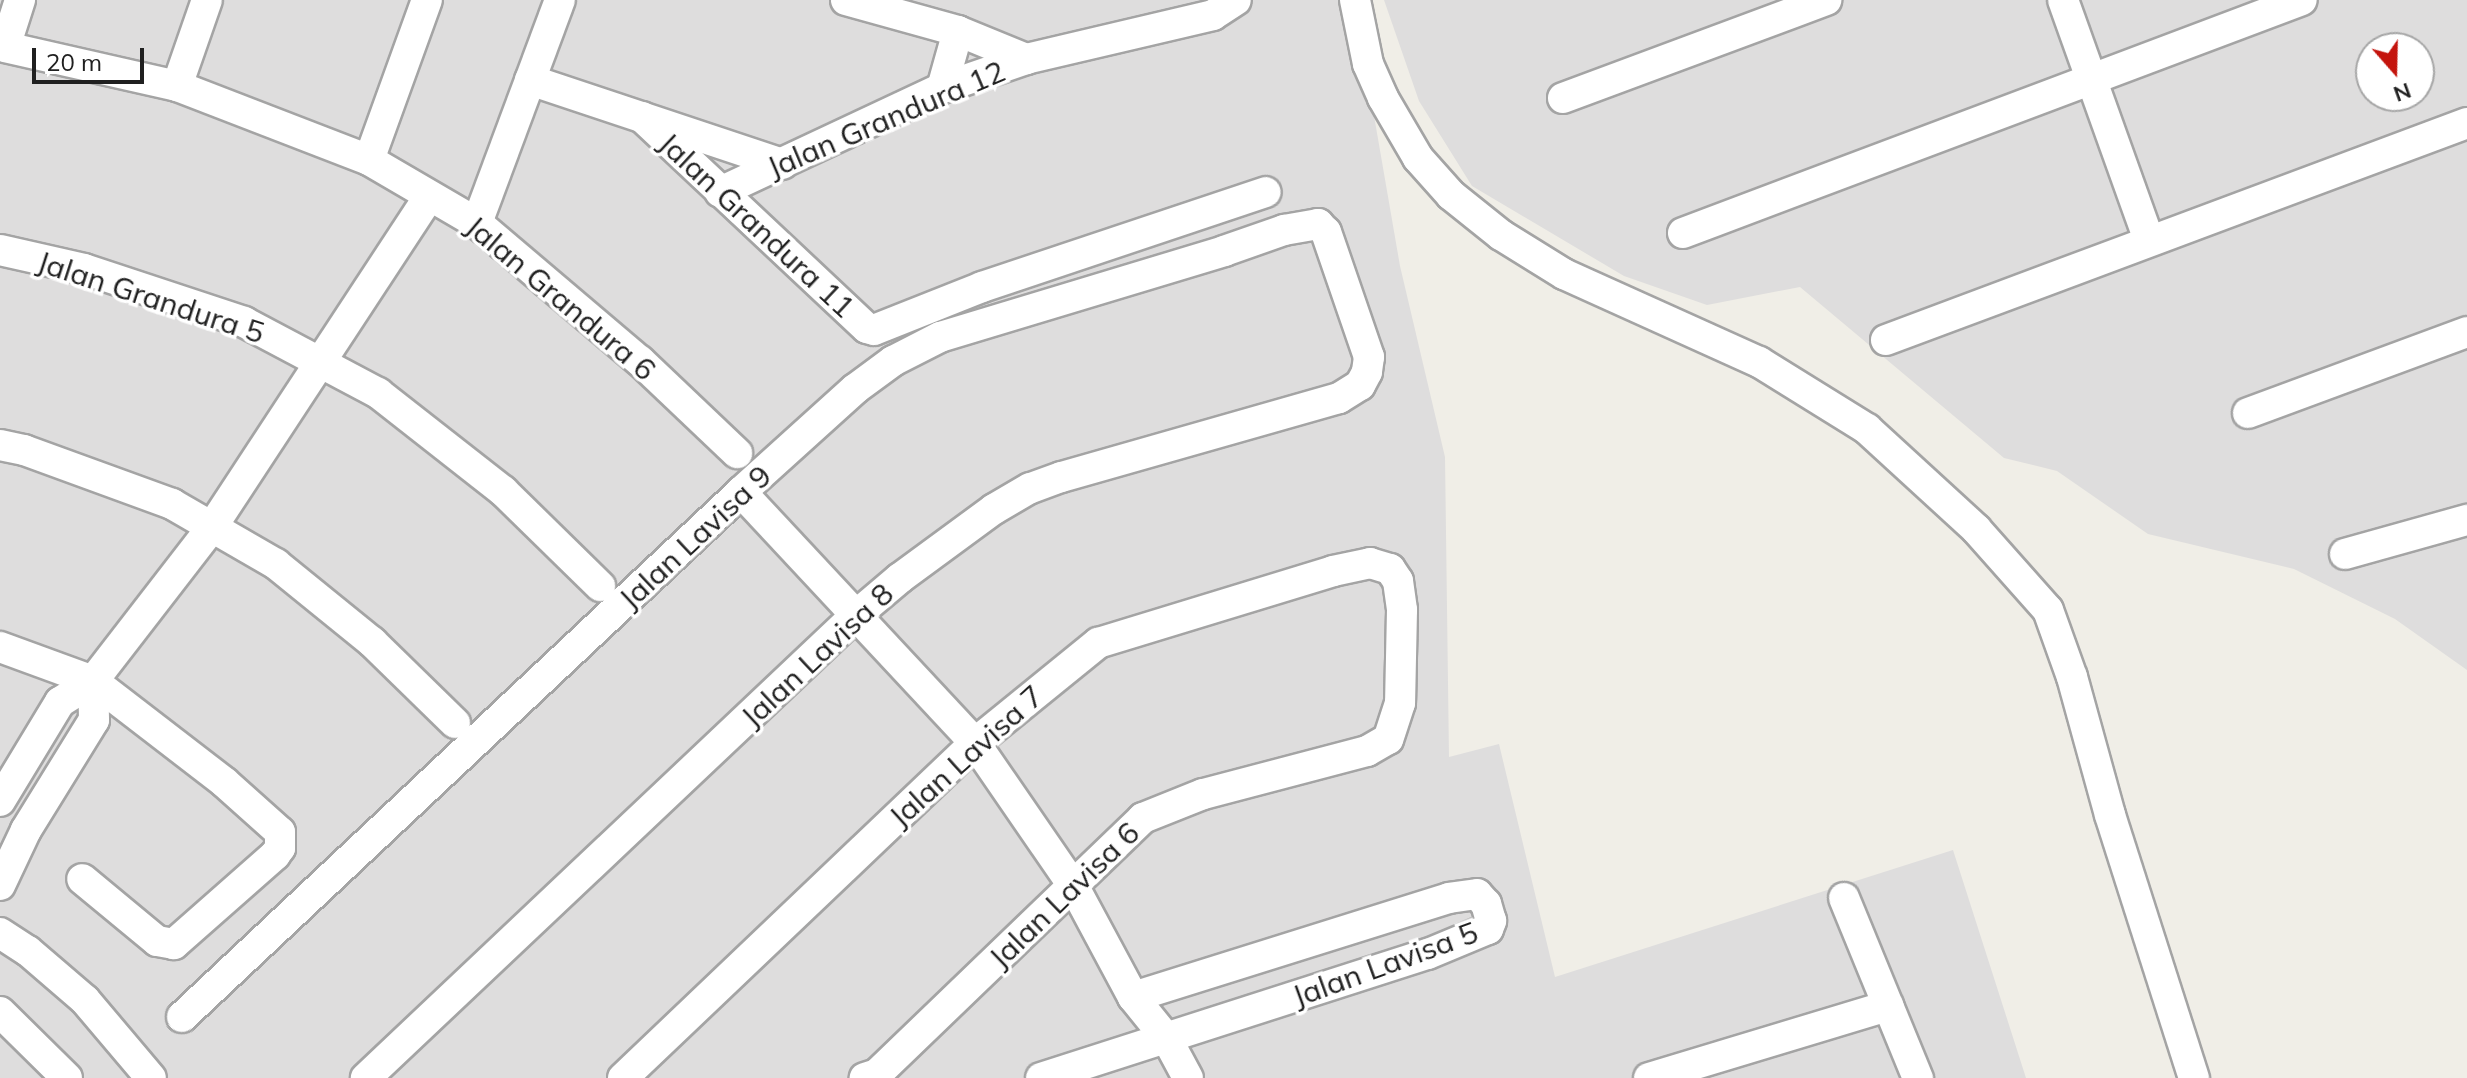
<!DOCTYPE html>
<html>
<head>
<meta charset="utf-8">
<style>
	body { margin:0 }
	#map { position:relative; width:2467px; height:1078px; overflow:hidden; background:#f0eee7; font-family:Mulish,sans-serif }
	div>[style] { position:absolute }
	.residential>* { inset:0; background:#dedddd }
	.roads { filter:drop-shadow(2px 0 #a4a4a4) drop-shadow(-2px 0 #a4a4a4) drop-shadow(0 2px #a4a4a4) drop-shadow(0 -2px #a4a4a4) }
	.minor>* { height:30px; margin:-15px; padding:0 15px; transform-origin:15px; border-radius:15px; background:#fff }
	span { translate:-50% -50%; white-space:nowrap; text-align:center; line-height:1.15; -webkit-text-stroke:7px #fff; paint-order:stroke }
	.street-label { font-size:30px; color:#202020 }
	.north { position:absolute; left:2355px; top:32px; width:80px; height:80px; box-sizing:border-box; background:#fff; border:2px solid #a6a6a6; border-radius:50%; rotate:160deg; font-size:22px; font-weight:700; line-height:32px; text-align:center; color:#202020 }
	.north::after { content:''; display:block; margin:auto; width:28px; height:36px; background:#c4140d; clip-path:polygon(50% 0,100% 100%,50% 72%,0 100%) }
	.scale { position:absolute; left:32px; top:48px; width:112px; height:36px; box-sizing:border-box; border:4px solid #202020; border-top:0; padding-left:10px; font-size:24px; line-height:28px; white-space:nowrap; color:#202020; -webkit-text-stroke:6px #fff; paint-order:stroke }
</style>
</head>
<body>
<div id="map">
	<div class="residential">
		<i style="clip-path:polygon(0 0,1354px 0,1400px 266px,1445px 457px,1449px 757px,1499px 744px,1555px 977px,1953px 850px,2026px 1078px,0 1078px)"></i>
		<i style="clip-path:polygon(evenodd,1384px 0,2467px 0,2467px 670px,2395px 619px,2294px 569px,2148px 534px,2057px 471px,2004px 458px,1800px 287px,1707px 305px,1624px 276px,1472px 186px,1419px 101px,1384px 0,2371px 48px,2419px 48px,2419px 96px,2371px 96px,2371px 48px)"></i>
	</div>
	<div class="roads">
		<div class="minor">
			<i style="left:20px;top:0;width:49px;rotate:107.7deg"></i>
			<i style="left:5px;top:47px;width:176px;rotate:12.8deg"></i>
			<i style="left:177px;top:86px;width:206px;rotate:21.1deg"></i>
			<i style="left:369px;top:160px;width:125px;rotate:30.3deg"></i>
			<i style="left:477px;top:223px;width:214px;rotate:40.3deg"></i>
			<i style="left:640px;top:361px;width:134px;rotate:43.5deg"></i>
			<i style="left:846px;top:0;width:116px;rotate:15.5deg"></i>
			<i style="left:958px;top:31px;width:74px;rotate:22.4deg"></i>
			<i style="left:1355px;top:0;width:65px;rotate:78.5deg"></i>
			<i style="left:1368px;top:64px;width:37px;rotate:66deg"></i>
			<i style="left:1383px;top:98px;width:69px;rotate:59.7deg"></i>
			<i style="left:1418px;top:158px;width:50px;rotate:48.3deg"></i>
			<i style="left:1451px;top:195px;width:64px;rotate:38.7deg"></i>
			<i style="left:1501px;top:235px;width:74px;rotate:31.8deg"></i>
			<i style="left:1564px;top:274px;width:214px;rotate:24.3deg"></i>
			<i style="left:1759px;top:362px;width:127px;rotate:31.8deg"></i>
			<i style="left:1867px;top:429px;width:148px;rotate:42.5deg"></i>
			<i style="left:1976px;top:529px;width:108px;rotate:48.4deg"></i>
			<i style="left:2048px;top:610px;width:71px;rotate:70.3deg"></i>
			<i style="left:2072px;top:677px;width:143px;rotate:74.6deg"></i>
			<i style="left:2110px;top:815px;width:276px;rotate:72.3deg"></i>
			<i style="left:2063px;top:0;width:255px;rotate:70.3deg"></i>
			<i style="left:530px;top:80px;width:266px;rotate:18.4deg"></i>
			<i style="left:177px;top:86px;width:91px;rotate:-70.8deg"></i>
			<i style="left:942px;top:88px;width:59px;rotate:-74.3deg"></i>
			<i style="left:1563px;top:98px;width:281px;rotate:-20.4deg"></i>
			<i style="left:642px;top:117px;width:308px;rotate:43.2deg"></i>
			<i style="left:867px;top:328px;width:7px;rotate:16deg"></i>
			<i style="left:874px;top:330px;width:116px;rotate:-21.7deg"></i>
			<i style="left:982px;top:287px;width:299px;rotate:-18.5deg"></i>
			<i style="left:369px;top:160px;width:170px;rotate:-70.1deg"></i>
			<i style="left:720px;top:192px;width:245px;rotate:-25.1deg"></i>
			<i style="left:942px;top:88px;width:89px;rotate:-19deg"></i>
			<i style="left:1026px;top:59px;width:192px;rotate:-13.2deg"></i>
			<i style="left:1213px;top:15px;width:27px;rotate:-33deg"></i>
			<i style="left:477px;top:223px;width:238px;rotate:-69.6deg"></i>
			<i style="left:1683px;top:233px;width:661px;rotate:-20.63deg"></i>
			<i style="left:0;top:250px;width:86px;rotate:12.7deg"></i>
			<i style="left:84px;top:269px;width:169px;rotate:18.3deg"></i>
			<i style="left:244px;top:322px;width:152px;rotate:27.9deg"></i>
			<i style="left:378px;top:393px;width:159px;rotate:38.1deg"></i>
			<i style="left:503px;top:491px;width:136px;rotate:44.4deg"></i>
			<i style="left:1886px;top:340px;width:620px;rotate:-20.48deg"></i>
			<i style="left:2248px;top:413px;width:233px;rotate:-20.3deg"></i>
			<i style="left:0;top:445px;width:25px;rotate:12deg"></i>
			<i style="left:24px;top:450px;width:158px;rotate:20deg"></i>
			<i style="left:172px;top:504px;width:120px;rotate:30deg"></i>
			<i style="left:276px;top:564px;width:124px;rotate:39.1deg"></i>
			<i style="left:372px;top:642px;width:116px;rotate:44.3deg"></i>
			<i style="left:741px;top:492px;width:343px;rotate:47deg"></i>
			<i style="left:975px;top:743px;width:175px;rotate:55.5deg"></i>
			<i style="left:1074px;top:887px;width:125px;rotate:61.8deg"></i>
			<i style="left:1133px;top:997px;width:54px;rotate:51deg"></i>
			<i style="left:1167px;top:1039px;width:44px;rotate:61.7deg"></i>
			<i style="left:2345px;top:554px;width:127px;rotate:-15.6deg"></i>
			<i style="left:0;top:647px;width:99px;rotate:20.1deg"></i>
			<i style="left:93px;top:681px;width:165px;rotate:37.6deg"></i>
			<i style="left:224px;top:782px;width:75px;rotate:41.8deg"></i>
			<i style="left:280px;top:832px;width:16px;rotate:90deg"></i>
			<i style="left:280px;top:848px;width:9px;rotate:126deg"></i>
			<i style="left:275px;top:855px;width:135px;rotate:138.6deg"></i>
			<i style="left:174px;top:944px;width:17px;rotate:-170deg"></i>
			<i style="left:157px;top:941px;width:97px;rotate:-140.4deg"></i>
			<i style="left:0;top:801px;width:116px;rotate:-58.8deg"></i>
			<i style="left:60px;top:702px;width:39px;rotate:-32deg"></i>
			<i style="left:93px;top:681px;width:195px;rotate:-52.3deg"></i>
			<i style="left:212px;top:527px;width:395px;rotate:-56.7deg"></i>
			<i style="left:0;top:885px;width:61px;rotate:-64.7deg"></i>
			<i style="left:26px;top:830px;width:129px;rotate:-58.3deg"></i>
			<i style="left:94px;top:720px;width:39px;rotate:-91deg"></i>
			<i style="left:1844px;top:898px;width:195px;rotate:67.7deg"></i>
			<i style="left:0;top:933px;width:33px;rotate:33deg"></i>
			<i style="left:28px;top:951px;width:75px;rotate:40.7deg"></i>
			<i style="left:85px;top:1000px;width:102px;rotate:49.8deg"></i>
			<i style="left:0;top:1012px;width:94px;rotate:44.6deg"></i>
			<i style="left:182px;top:1017px;width:767px;rotate:-43.2deg"></i>
			<i style="left:741px;top:492px;width:154px;rotate:-42.1deg"></i>
			<i style="left:855px;top:389px;width:47px;rotate:-36.4deg"></i>
			<i style="left:893px;top:361px;width:53px;rotate:-27.1deg"></i>
			<i style="left:940px;top:337px;width:297px;rotate:-16.8deg"></i>
			<i style="left:1224px;top:251px;width:64px;rotate:-19.3deg"></i>
			<i style="left:1284px;top:230px;width:35px;rotate:-10deg"></i>
			<i style="left:1318px;top:224px;width:11px;rotate:45deg"></i>
			<i style="left:1326px;top:232px;width:132px;rotate:71deg"></i>
			<i style="left:1369px;top:357px;width:15px;rotate:98deg"></i>
			<i style="left:1367px;top:372px;width:15px;rotate:118deg"></i>
			<i style="left:1360px;top:385px;width:25px;rotate:148deg"></i>
			<i style="left:1339px;top:398px;width:289px;rotate:164.1deg"></i>
			<i style="left:1061px;top:477px;width:33px;rotate:160deg"></i>
			<i style="left:1030px;top:488px;width:42px;rotate:149.7deg"></i>
			<i style="left:994px;top:509px;width:117px;rotate:143.7deg"></i>
			<i style="left:900px;top:578px;width:59px;rotate:139.8deg"></i>
			<i style="left:855px;top:616px;width:673px;rotate:136.63deg"></i>
			<i style="left:623px;top:1078px;width:486px;rotate:-43.6deg"></i>
			<i style="left:975px;top:743px;width:159px;rotate:-39.1deg"></i>
			<i style="left:1098px;top:643px;width:246px;rotate:-17deg"></i>
			<i style="left:1333px;top:571px;width:38px;rotate:-12deg"></i>
			<i style="left:1370px;top:563px;width:21px;rotate:17deg"></i>
			<i style="left:1390px;top:569px;width:14px;rotate:56deg"></i>
			<i style="left:1398px;top:581px;width:29px;rotate:82deg"></i>
			<i style="left:1402px;top:610px;width:93px;rotate:91.2deg"></i>
			<i style="left:1400px;top:703px;width:38px;rotate:108deg"></i>
			<i style="left:1388px;top:739px;width:24px;rotate:150deg"></i>
			<i style="left:1367px;top:751px;width:170px;rotate:165.3deg"></i>
			<i style="left:1203px;top:794px;width:65px;rotate:158.2deg"></i>
			<i style="left:1143px;top:818px;width:369px;rotate:136.1deg"></i>
			<i style="left:877px;top:1074px;width:13px;rotate:162deg"></i>
			<i style="left:1041px;top:1078px;width:406px;rotate:-17.8deg"></i>
			<i style="left:1428px;top:954px;width:65px;rotate:-22.6deg"></i>
			<i style="left:1488px;top:929px;width:9px;rotate:-69deg"></i>
			<i style="left:1491px;top:921px;width:18px;rotate:-106deg"></i>
			<i style="left:1486px;top:904px;width:13px;rotate:-132deg"></i>
			<i style="left:1477px;top:894px;width:28px;rotate:172deg"></i>
			<i style="left:1449px;top:898px;width:331px;rotate:162.6deg"></i>
			<i style="left:1649px;top:1078px;width:250px;rotate:-16.8deg"></i>
		</div>
	</div>
	<div class="street-label">
		<span style="left:886px;top:119px;rotate:-23deg">Jalan Grandura 12</span>
		<span style="left:757px;top:225px;rotate:43deg">Jalan Grandura 11</span>
		<span style="left:151px;top:297px;rotate:18deg">Jalan Grandura 5</span>
		<span style="left:561px;top:298px;rotate:40deg">Jalan Grandura 6</span>
		<span style="left:695px;top:537px;rotate:-43deg">Jalan Lavisa 9</span>
		<span style="left:817px;top:655px;rotate:-43deg">Jalan Lavisa 8</span>
		<span style="left:966px;top:756px;rotate:-42deg">Jalan Lavisa 7</span>
		<span style="left:1064px;top:895px;rotate:-44deg">Jalan Lavisa 6</span>
		<span style="left:1385px;top:964px;rotate:-20deg">Jalan Lavisa 5</span>
	</div>
	<div class="north">N</div>
	<div class="scale">20 m</div>
</div>
</body>
</html>
